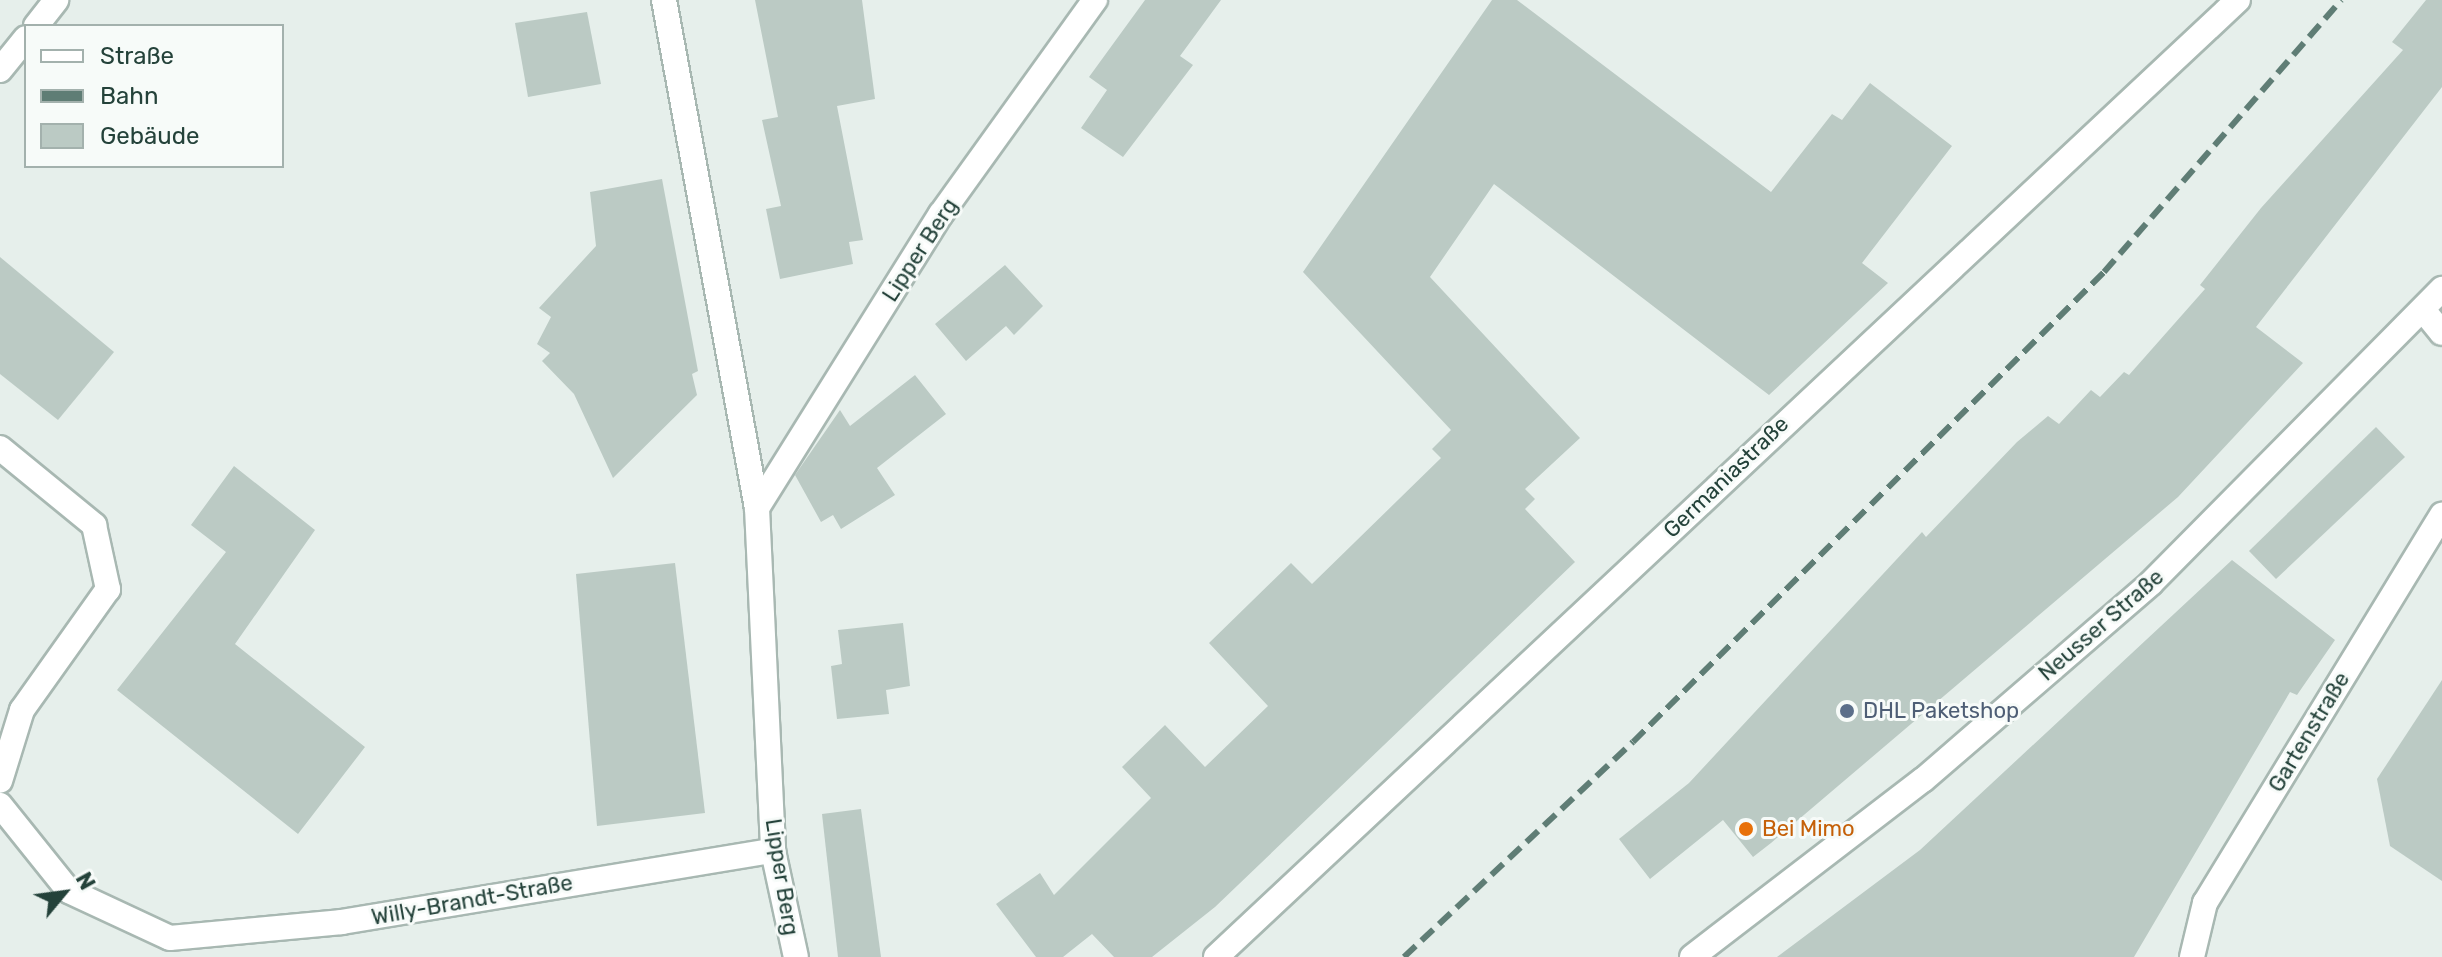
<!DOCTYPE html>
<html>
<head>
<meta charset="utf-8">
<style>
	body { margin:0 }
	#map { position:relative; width:2442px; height:957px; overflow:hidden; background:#e6efeb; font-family:Rubik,sans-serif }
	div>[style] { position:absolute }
	.building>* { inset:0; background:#bbcac4 }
	.roads { filter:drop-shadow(2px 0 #a8b8b2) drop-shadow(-2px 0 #a8b8b2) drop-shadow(0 2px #a8b8b2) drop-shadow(0 -2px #a8b8b2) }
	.minor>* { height:24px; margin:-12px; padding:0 12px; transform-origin:12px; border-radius:12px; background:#fff }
	.tertiary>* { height:24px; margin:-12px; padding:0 12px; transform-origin:12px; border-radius:12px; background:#fff }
	.rail>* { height:6px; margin-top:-3px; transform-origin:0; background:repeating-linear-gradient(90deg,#5f7d75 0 16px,transparent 0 24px) }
	.dots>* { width:22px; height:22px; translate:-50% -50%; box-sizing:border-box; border:4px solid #f7fbf9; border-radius:50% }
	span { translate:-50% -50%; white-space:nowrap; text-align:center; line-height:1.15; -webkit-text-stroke:6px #f7fbf9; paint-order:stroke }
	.street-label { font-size:22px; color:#24423a }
	.service-label { font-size:22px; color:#4e5e75 }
	.left { translate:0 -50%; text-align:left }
	.food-label { font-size:22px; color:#c56008 }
	.legend { position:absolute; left:24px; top:24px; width:260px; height:144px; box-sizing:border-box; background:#f7fbf9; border:2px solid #a3b1ad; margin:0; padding:10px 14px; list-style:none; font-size:24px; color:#24423a }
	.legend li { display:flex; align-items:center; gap:16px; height:40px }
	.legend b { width:40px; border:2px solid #a3b1ad }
	.north { position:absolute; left:24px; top:853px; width:80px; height:80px; -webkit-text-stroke:6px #f7fbf9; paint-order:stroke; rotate:61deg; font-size:22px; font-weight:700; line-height:32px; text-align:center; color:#24423a }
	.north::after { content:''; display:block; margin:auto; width:28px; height:36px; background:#24423a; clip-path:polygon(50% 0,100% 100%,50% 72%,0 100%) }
</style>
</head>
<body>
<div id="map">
	<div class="building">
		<i style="clip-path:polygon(755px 0,862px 0,875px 99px,837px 106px,863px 240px,849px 242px,853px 264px,780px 279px,766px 209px,781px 206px,762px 120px,778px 117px)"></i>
		<i style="clip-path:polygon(1145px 0,1221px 0,1180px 56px,1193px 65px,1123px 157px,1081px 128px,1107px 90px,1089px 77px)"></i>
		<i style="clip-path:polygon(1492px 0,1517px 0,1771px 192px,1832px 114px,1842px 120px,1870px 83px,1952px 146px,1862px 263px,1888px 283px,1769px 395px,1494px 184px,1430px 277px,1580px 438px,1525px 489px,1535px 499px,1525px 509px,1575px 562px,1215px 907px,1152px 957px,1114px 957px,1092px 934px,1063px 957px,1036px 957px,996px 904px,1040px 873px,1054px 895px,1151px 798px,1122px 767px,1165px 725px,1205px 767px,1268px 706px,1209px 643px,1291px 563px,1312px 584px,1441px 458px,1432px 449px,1451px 430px,1303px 272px)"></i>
		<i style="clip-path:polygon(2426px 0,2442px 0,2442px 87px,2256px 327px,2303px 363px,2178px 497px,1771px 843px,1753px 857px,1723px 820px,1650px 879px,1619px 839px,1689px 783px,1922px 532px,1926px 537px,2017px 442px,2048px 416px,2059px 424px,2091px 390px,2100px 397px,2124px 372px,2129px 375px,2205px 289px,2200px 285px,2261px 208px,2403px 50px,2392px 42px)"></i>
		<i style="clip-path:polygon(587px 12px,601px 84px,528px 97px,515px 23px)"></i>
		<i style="clip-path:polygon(662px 179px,698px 371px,692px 374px,697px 395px,613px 478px,574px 394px,542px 361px,550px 353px,537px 344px,551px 317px,539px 308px,596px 246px,590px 192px)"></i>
		<i style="clip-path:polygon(0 257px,114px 352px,58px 420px,0 374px)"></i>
		<i style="clip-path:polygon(1005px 265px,1043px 306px,1014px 335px,1006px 326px,966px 361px,935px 324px)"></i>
		<i style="clip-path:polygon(915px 375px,946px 414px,877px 468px,895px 495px,841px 529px,833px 515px,821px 522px,795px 475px,840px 410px,850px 426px)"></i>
		<i style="clip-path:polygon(2376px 427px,2405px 457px,2276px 579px,2249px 551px)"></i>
		<i style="clip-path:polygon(234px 466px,315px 530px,235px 644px,365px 747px,298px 834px,117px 690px,226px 552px,191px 525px)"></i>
		<i style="clip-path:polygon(2232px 560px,2335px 640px,2297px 695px,2290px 692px,2134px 957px,1777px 957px,1920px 850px)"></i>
		<i style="clip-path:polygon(675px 563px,705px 813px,597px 826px,576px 574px)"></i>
		<i style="clip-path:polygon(903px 623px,910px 686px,886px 690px,889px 714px,837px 719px,831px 666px,842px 664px,838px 630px)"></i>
		<i style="clip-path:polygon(2442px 680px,2442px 881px,2390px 846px,2377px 779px)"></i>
		<i style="clip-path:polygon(861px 809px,881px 957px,838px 957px,822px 814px)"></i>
	</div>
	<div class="roads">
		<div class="minor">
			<i style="left:664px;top:0;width:516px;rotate:79.63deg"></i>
			<i style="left:757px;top:508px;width:343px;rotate:87.3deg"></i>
			<i style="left:773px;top:851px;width:108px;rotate:77.8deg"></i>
			<i style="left:36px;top:26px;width:33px;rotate:-52deg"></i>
			<i style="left:0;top:70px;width:41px;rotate:-50.9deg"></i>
			<i style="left:2424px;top:311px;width:28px;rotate:51deg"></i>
			<i style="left:0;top:448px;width:122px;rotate:39.3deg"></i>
			<i style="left:94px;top:525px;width:66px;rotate:77.7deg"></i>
			<i style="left:108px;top:589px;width:148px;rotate:125.4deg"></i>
			<i style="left:22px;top:710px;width:74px;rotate:107.2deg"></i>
			<i style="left:757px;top:508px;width:347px;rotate:-58deg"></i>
			<i style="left:941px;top:214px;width:264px;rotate:-54.3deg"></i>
			<i style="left:0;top:805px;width:110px;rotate:51.3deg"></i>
			<i style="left:69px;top:891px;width:111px;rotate:25deg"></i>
			<i style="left:170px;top:938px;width:173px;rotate:-5.3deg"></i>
			<i style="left:342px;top:922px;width:437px;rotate:-9.4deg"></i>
			<i style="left:1216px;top:957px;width:1400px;rotate:-43.12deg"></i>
			<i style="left:2192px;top:957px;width:56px;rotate:-76.5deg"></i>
			<i style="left:2205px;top:903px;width:455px;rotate:-58.6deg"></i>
		</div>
		<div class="tertiary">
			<i style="left:1692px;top:957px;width:291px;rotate:-37.5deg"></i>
			<i style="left:1923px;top:780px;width:301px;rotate:-40.8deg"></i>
			<i style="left:2151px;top:583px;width:414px;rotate:-45.3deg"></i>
		</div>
	</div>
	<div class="rail">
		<i style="left:1404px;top:957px;width:314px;rotate:-43.2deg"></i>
		<i style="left:1633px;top:742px;width:665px;rotate:-44.94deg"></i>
		<i style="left:2104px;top:272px;width:361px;rotate:-48.9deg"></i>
	</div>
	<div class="dots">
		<i style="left:1847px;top:711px;background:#5c6f8a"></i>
		<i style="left:1746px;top:829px;background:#e8710a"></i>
	</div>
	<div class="street-label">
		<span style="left:920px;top:250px;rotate:-57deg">Lipper Berg</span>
		<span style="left:1726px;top:477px;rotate:-44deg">Germaniastraße</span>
		<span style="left:2101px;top:625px;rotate:-41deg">Neusser Straße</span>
		<span style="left:2309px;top:732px;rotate:-59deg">Gartenstraße</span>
		<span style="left:782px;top:877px;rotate:81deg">Lipper Berg</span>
		<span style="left:472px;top:900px;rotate:-10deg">Willy-Brandt-Straße</span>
	</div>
	<div class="service-label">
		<span class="left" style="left:1863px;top:711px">DHL Paketshop</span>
	</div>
	<div class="food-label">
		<span class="left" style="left:1762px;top:829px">Bei Mimo</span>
	</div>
	<ul class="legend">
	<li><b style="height:10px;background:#fff"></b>Straße</li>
	<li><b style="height:10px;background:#5f7d75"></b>Bahn</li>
	<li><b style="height:22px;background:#bbcac4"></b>Gebäude</li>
	</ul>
	<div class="north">N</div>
</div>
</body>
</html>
